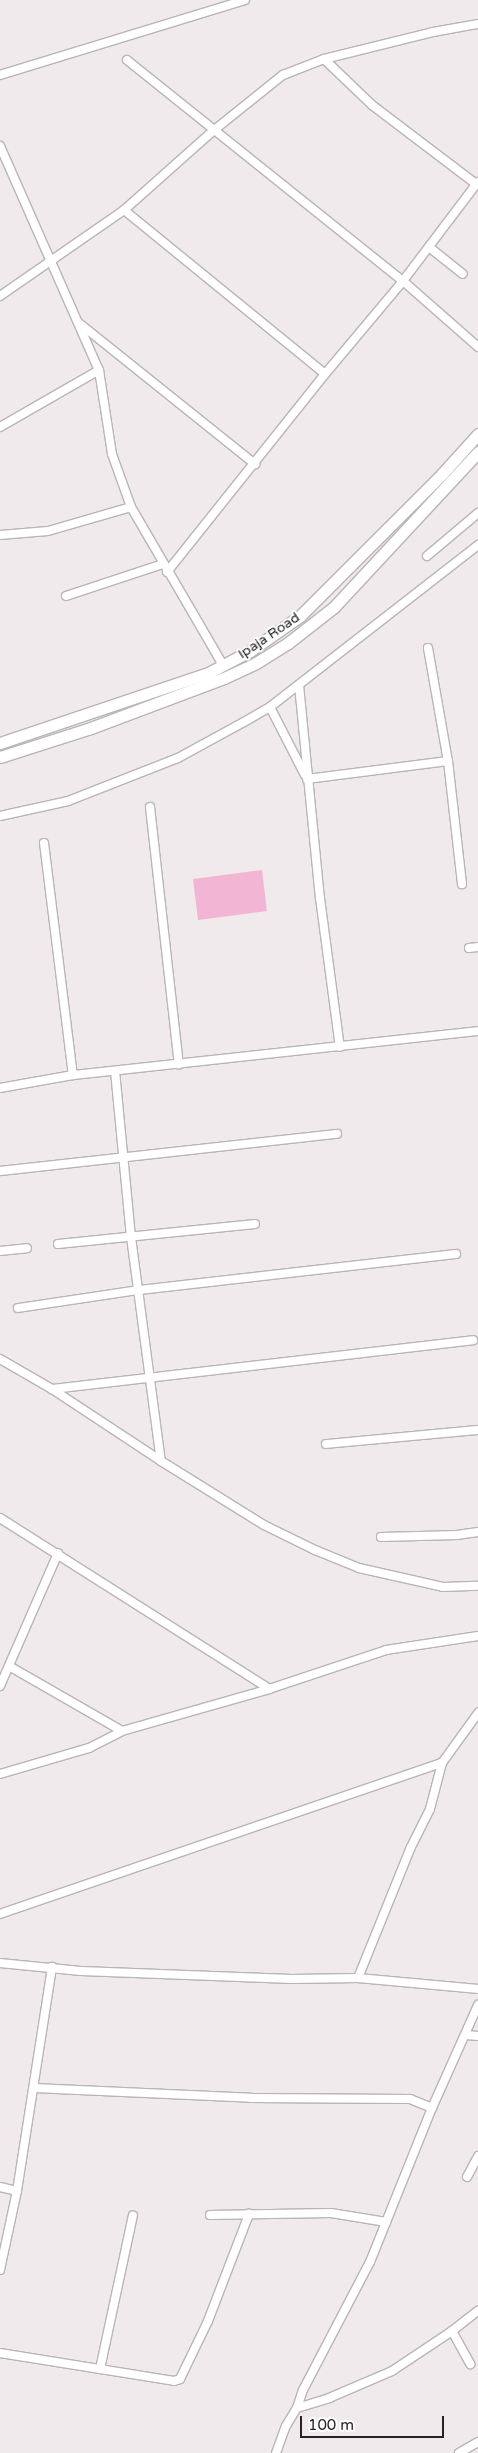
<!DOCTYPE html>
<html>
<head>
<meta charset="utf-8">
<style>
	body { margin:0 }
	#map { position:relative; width:478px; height:2453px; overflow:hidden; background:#f0eaed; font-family:"Varela Round",sans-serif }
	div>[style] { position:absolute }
	.green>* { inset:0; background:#f3b5d4 }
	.roads { filter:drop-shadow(1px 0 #bab4b7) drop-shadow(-1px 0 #bab4b7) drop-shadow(0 1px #bab4b7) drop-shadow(0 -1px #bab4b7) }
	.minor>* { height:8px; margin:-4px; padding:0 4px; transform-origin:4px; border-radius:4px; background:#fff }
	.secondary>* { height:11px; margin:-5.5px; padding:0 5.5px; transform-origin:5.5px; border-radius:5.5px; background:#fff }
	span { translate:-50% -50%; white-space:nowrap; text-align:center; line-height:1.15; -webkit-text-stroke:4px #fff; paint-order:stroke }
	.street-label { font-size:14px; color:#242223 }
	.scale { position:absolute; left:300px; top:2416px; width:144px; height:22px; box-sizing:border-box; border:2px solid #242223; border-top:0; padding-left:6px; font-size:15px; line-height:18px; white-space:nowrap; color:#242223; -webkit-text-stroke:4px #fff; paint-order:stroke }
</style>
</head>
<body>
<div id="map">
	<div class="green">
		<i style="clip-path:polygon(262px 870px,267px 911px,198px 920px,193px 879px)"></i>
	</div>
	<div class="roads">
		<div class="minor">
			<i style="left:324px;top:59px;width:66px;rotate:43.8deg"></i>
			<i style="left:372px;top:105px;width:131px;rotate:37.2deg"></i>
			<i style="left:127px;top:60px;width:354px;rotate:38.7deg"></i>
			<i style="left:403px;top:281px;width:100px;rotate:41.3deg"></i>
			<i style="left:0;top:75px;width:256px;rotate:-17deg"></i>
			<i style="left:0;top:146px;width:245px;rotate:66.2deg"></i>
			<i style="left:99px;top:370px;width:85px;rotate:81.2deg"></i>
			<i style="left:112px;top:454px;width:56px;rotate:70.3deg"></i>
			<i style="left:131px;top:507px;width:183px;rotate:59.8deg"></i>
			<i style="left:124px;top:210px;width:259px;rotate:39.2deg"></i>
			<i style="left:429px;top:247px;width:43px;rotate:38.5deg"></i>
			<i style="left:0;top:296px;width:151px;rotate:-34.7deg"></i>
			<i style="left:124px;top:210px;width:119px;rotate:-41.6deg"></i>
			<i style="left:213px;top:131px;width:90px;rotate:-38.7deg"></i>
			<i style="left:283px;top:75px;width:44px;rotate:-21.3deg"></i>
			<i style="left:324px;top:59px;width:112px;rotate:-13.9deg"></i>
			<i style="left:433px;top:32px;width:46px;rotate:-10.1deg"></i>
			<i style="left:79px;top:323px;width:226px;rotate:38.7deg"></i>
			<i style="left:0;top:427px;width:114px;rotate:-29.9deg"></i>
			<i style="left:0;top:535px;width:48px;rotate:-4.8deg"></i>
			<i style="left:48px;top:531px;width:86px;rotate:-16.1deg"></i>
			<i style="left:427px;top:556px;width:67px;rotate:-40.1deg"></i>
			<i style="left:167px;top:572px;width:253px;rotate:-51.4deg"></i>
			<i style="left:325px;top:374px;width:121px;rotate:-50deg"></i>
			<i style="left:403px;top:281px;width:124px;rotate:-52.9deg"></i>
			<i style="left:66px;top:596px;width:102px;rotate:-18.3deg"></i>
			<i style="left:428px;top:648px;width:115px;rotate:80deg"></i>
			<i style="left:448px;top:761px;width:124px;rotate:83.5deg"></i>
			<i style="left:299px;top:685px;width:214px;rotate:84.4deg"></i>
			<i style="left:320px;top:898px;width:150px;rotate:82.4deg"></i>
			<i style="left:270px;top:707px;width:76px;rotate:62.8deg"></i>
			<i style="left:307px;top:779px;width:142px;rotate:-7.3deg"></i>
			<i style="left:150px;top:807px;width:259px;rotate:83.6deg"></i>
			<i style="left:0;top:816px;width:70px;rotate:-12.4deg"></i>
			<i style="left:68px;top:801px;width:118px;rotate:-21.4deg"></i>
			<i style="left:178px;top:758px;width:75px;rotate:-28.6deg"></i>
			<i style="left:244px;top:722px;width:30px;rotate:-30deg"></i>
			<i style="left:270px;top:707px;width:264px;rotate:-37.9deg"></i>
			<i style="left:44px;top:843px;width:234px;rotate:82.9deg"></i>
			<i style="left:469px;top:948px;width:9px;rotate:-6deg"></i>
			<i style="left:115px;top:1071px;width:167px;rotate:84.5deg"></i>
			<i style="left:131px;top:1237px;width:226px;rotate:82.4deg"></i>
			<i style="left:0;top:1088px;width:74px;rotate:-10.1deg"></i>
			<i style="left:73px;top:1075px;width:407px;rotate:-6.2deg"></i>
			<i style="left:0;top:1171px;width:339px;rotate:-6.3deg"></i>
			<i style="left:58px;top:1244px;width:198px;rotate:-5.8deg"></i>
			<i style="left:0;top:1251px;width:27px;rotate:-6deg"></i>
			<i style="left:18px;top:1308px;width:122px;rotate:-8.5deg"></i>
			<i style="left:139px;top:1290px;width:319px;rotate:-6.5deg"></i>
			<i style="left:0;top:1359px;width:60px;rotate:30deg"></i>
			<i style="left:52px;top:1389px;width:131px;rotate:33.4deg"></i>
			<i style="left:161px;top:1461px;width:121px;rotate:31.9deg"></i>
			<i style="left:264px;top:1525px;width:57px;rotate:26.1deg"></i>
			<i style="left:315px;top:1550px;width:48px;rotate:22.2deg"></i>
			<i style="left:359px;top:1568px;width:86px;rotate:12.7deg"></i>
			<i style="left:443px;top:1587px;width:35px;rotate:-2deg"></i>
			<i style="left:52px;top:1389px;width:424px;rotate:-6.6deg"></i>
			<i style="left:326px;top:1444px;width:153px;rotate:-5.3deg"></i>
			<i style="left:0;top:1518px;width:319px;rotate:32.4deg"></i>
			<i style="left:381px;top:1537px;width:76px;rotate:-1.5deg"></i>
			<i style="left:457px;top:1535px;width:21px;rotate:-8deg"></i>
			<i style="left:9px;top:1666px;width:130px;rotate:29.9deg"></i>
			<i style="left:0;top:1686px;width:145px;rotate:-66.4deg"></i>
			<i style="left:0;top:1774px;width:93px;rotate:-16.3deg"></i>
			<i style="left:89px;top:1748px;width:37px;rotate:-27deg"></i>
			<i style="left:122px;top:1731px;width:153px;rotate:-15.9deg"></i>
			<i style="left:269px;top:1689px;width:123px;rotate:-18.4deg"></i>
			<i style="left:386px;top:1650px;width:93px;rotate:-8.7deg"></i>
			<i style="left:0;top:1914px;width:467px;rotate:-18.9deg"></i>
			<i style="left:0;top:1963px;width:81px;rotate:5.6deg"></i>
			<i style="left:81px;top:1971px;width:211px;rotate:2.2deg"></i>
			<i style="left:292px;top:1979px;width:66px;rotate:-0.9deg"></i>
			<i style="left:358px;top:1978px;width:121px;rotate:5.2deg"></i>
			<i style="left:358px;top:1978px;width:141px;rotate:-68deg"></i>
			<i style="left:411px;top:1847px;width:42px;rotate:-63.4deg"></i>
			<i style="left:430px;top:1809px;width:48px;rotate:-75.4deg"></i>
			<i style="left:442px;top:1763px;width:62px;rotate:-54.2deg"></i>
			<i style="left:466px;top:2035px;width:12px;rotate:5deg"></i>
			<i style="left:34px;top:2088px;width:217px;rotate:2.6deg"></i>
			<i style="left:251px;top:2098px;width:159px;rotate:0.4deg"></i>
			<i style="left:410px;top:2099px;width:24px;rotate:22deg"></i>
			<i style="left:467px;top:2177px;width:24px;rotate:-62deg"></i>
			<i style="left:0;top:2187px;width:17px;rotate:13deg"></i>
			<i style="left:210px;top:2215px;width:121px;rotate:-0.9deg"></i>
			<i style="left:331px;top:2213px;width:56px;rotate:9.3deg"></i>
			<i style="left:0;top:2270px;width:81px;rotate:-77.9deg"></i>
			<i style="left:17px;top:2191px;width:227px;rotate:-81.1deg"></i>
			<i style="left:452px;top:2331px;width:38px;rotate:61deg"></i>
			<i style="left:0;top:2353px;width:176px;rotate:9.1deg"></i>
			<i style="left:174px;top:2381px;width:6px;rotate:-18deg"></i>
			<i style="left:180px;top:2379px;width:64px;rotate:-64.2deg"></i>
			<i style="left:208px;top:2321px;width:115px;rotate:-69deg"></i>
			<i style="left:100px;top:2369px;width:157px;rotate:-77.9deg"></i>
			<i style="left:297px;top:2408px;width:34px;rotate:-17deg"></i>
			<i style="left:329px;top:2398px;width:69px;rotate:-23.2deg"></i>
			<i style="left:392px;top:2371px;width:72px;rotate:-33.7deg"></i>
			<i style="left:452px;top:2331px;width:33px;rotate:-38deg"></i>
			<i style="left:276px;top:2453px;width:29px;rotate:-70deg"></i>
			<i style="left:286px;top:2426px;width:21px;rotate:-59deg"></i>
			<i style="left:297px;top:2408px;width:19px;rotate:-72deg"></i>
			<i style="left:303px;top:2390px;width:144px;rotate:-62.4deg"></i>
			<i style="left:370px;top:2262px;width:166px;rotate:-68.1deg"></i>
			<i style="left:432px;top:2108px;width:113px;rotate:-65.9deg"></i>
			<i style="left:459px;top:2453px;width:22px;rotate:-30deg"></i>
		</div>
		<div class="secondary">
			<i style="left:0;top:743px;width:219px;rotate:-18.6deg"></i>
			<i style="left:208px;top:673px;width:47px;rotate:-27.6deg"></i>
			<i style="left:250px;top:651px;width:61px;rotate:-35deg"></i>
			<i style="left:300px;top:616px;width:201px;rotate:-45deg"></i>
			<i style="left:442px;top:474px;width:54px;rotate:-48deg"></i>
			<i style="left:0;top:757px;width:92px;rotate:-17.7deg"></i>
			<i style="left:88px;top:729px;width:145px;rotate:-20.6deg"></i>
			<i style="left:224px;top:678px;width:35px;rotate:-25deg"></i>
			<i style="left:256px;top:663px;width:38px;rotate:-32deg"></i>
			<i style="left:288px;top:643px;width:58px;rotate:-38deg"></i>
			<i style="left:334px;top:607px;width:212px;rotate:-47.1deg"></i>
		</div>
	</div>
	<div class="street-label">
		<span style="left:269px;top:636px;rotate:-34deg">Ipaja Road</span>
	</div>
	<div class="scale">100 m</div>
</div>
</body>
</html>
